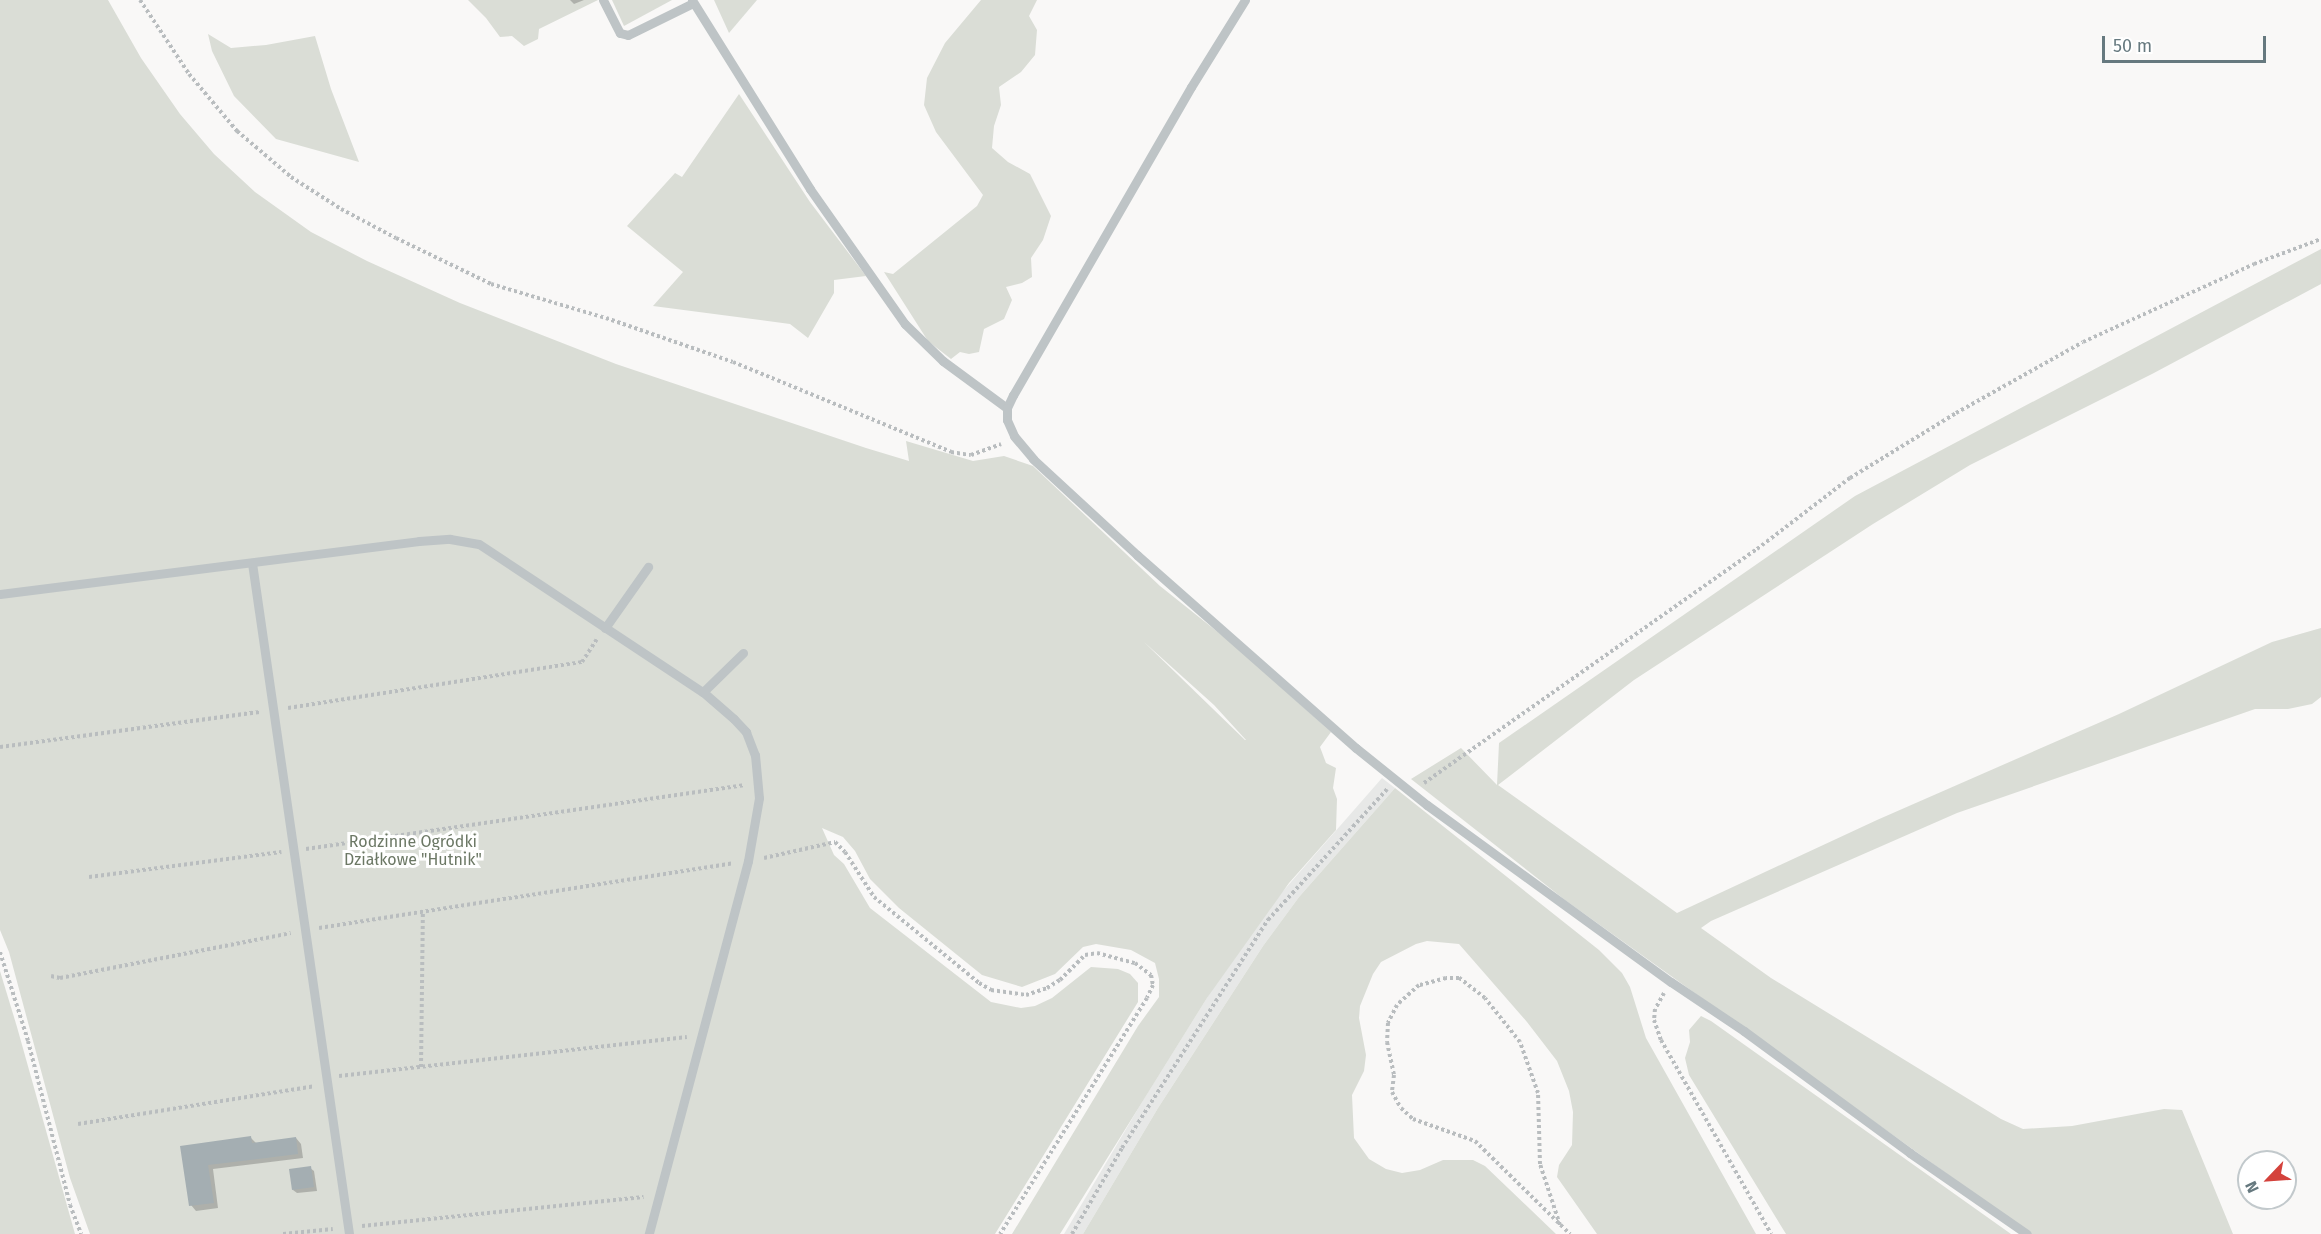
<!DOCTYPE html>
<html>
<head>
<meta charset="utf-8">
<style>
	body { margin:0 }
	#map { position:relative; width:2321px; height:1234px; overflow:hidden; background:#f9f8f7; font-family:"Fira Sans",sans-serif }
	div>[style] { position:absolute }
	.built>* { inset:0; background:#e7e8e7 }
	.green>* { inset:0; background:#daddd6 }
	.shadow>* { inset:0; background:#0003 }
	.building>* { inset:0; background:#a4aeb2 }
	.path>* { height:4px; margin-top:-2px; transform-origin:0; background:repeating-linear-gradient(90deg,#b9bdbf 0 3px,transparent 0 6px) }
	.service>* { height:9px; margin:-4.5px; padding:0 4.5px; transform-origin:4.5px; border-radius:4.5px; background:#bec4c6 }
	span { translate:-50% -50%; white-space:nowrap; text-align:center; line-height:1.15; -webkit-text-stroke:6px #fff; paint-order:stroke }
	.park-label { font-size:16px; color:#6c7865 }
	.north { position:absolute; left:2237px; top:1150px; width:60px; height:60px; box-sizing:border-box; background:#fff; border:2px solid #c2c9cc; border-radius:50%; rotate:245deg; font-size:16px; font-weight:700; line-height:24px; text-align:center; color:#66797f }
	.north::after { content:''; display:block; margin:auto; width:21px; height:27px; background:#d4423c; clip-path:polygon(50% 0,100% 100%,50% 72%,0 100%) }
	.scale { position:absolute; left:2102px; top:36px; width:164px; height:27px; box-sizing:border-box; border:3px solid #66797f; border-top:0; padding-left:8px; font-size:18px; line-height:21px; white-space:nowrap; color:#66797f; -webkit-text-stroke:4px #fff; paint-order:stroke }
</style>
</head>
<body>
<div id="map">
	<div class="built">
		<i style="clip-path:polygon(1382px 778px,1395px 788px,1299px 897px,1263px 946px,1158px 1108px,1083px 1234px,1064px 1234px,1142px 1102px,1250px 929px)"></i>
	</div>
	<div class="green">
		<i style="clip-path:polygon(evenodd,0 0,108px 0,141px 58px,180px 114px,214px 154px,255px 192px,311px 232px,367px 261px,460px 303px,616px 364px,866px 448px,909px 461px,906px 441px,973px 461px,1004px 456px,1033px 466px,1160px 586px,1234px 645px,1331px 732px,1320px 747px,1326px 763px,1336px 768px,1333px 788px,1337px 799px,1336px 830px,1289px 883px,1207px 998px,1060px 1234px,1012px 1234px,1138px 1026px,1159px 997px,1159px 979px,1155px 963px,1131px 950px,1096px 944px,1083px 947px,1055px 974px,1022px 987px,982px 975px,899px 908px,870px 879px,855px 851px,843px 837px,822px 828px,834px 855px,844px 864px,870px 908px,991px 1002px,1021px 1008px,1035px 1006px,1052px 998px,1091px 967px,1118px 969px,1130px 974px,1138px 983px,1138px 1002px,995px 1234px,90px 1234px,70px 1178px,9px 952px,0 930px,0 0,1144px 642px,1214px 705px,1246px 740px,1245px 740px,1144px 642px)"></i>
		<i style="clip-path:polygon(468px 0,598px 0,539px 29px,538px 39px,524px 46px,512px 36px,500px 37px,486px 18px)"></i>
		<i style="clip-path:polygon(612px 0,672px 0,624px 26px)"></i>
		<i style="clip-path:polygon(714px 0,757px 0,729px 33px)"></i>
		<i style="clip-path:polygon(981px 0,1037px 0,1029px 16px,1037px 30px,1035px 55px,1021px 72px,999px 87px,1001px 105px,994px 126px,992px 148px,1008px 162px,1030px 174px,1051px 216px,1043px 240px,1031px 258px,1032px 277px,1022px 283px,1006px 287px,1012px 300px,1004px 319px,984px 329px,979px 352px,969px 354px,960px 352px,951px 359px,928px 341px,884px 272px,893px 274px,977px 206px,983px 195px,936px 132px,924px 105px,927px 78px,945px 43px)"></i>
		<i style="clip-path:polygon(208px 34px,231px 48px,266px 45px,315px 36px,331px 89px,359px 162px,276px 139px,234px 96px,212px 51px)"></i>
		<i style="clip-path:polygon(739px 94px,810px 202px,866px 276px,834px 280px,834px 293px,808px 338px,790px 324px,653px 306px,683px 272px,627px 226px,675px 173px,682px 177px)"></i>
		<i style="clip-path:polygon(2321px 249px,2321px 284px,2152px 374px,1970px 465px,1873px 524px,1634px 680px,1498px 785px,1677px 913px,1877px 820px,2119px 714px,2272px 642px,2321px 628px,2321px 697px,2312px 704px,2288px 709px,2255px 709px,1957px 813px,1711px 921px,1701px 928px,1771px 978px,2001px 1119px,2023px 1129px,2072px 1126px,2164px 1109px,2182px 1110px,2233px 1234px,2031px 1234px,1565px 900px,1411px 779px,1461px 748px,1497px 785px,1499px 743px,1855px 496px)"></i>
		<i style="clip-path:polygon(1395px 788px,1599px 950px,1622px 973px,1630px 987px,1646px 1038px,1756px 1234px,1597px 1234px,1557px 1177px,1559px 1165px,1572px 1145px,1573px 1112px,1569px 1091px,1557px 1061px,1527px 1022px,1459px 944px,1427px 941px,1416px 944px,1381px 962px,1373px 974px,1360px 1006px,1359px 1018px,1366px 1055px,1364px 1071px,1352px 1095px,1354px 1138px,1369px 1159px,1386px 1169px,1402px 1173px,1420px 1170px,1443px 1160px,1473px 1160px,1485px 1166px,1556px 1234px,1083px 1234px,1158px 1108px,1263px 946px,1299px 897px)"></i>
		<i style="clip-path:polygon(0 971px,17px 1027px,75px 1234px,0 1234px)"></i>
		<i style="clip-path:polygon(1701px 1016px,1711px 1021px,2011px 1234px,1786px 1234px,1689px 1075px,1685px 1058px,1690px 1042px,1689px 1030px)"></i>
	</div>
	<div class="shadow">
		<i style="clip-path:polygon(570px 0,584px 0,574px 4px)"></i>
		<i style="clip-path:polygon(251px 1138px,257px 1144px,296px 1138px,301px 1144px,303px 1158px,213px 1169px,218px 1208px,196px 1211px,191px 1205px,181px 1147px)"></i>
		<i style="clip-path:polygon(310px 1168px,314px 1171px,317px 1191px,297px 1193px,293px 1190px)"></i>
	</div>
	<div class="building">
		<i style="clip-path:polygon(251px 1136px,252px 1143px,296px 1137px,298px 1154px,208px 1165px,214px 1203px,189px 1206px,180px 1146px)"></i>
		<i style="clip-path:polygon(311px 1166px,314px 1187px,292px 1190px,289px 1169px)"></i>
	</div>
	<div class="path">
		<i style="left:140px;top:0;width:89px;rotate:56.5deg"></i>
		<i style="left:189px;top:74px;width:75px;rotate:49.9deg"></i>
		<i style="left:237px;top:131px;width:71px;rotate:40.4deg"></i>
		<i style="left:291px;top:177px;width:59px;rotate:32.6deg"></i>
		<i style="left:341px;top:209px;width:62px;rotate:27.8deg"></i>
		<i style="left:396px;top:238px;width:106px;rotate:25.8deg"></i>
		<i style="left:491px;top:284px;width:120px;rotate:16.5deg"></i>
		<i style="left:606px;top:318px;width:134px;rotate:19.1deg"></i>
		<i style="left:733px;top:362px;width:236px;rotate:22.4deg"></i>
		<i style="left:951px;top:452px;width:20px;rotate:9deg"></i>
		<i style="left:971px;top:455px;width:32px;rotate:-20deg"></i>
		<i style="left:288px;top:708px;width:298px;rotate:-8.9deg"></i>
		<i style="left:582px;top:662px;width:27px;rotate:-57deg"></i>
		<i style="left:0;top:747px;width:262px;rotate:-7.7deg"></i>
		<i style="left:1424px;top:783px;width:407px;rotate:-35.1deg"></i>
		<i style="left:1757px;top:549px;width:117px;rotate:-37.4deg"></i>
		<i style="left:1850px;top:478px;width:124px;rotate:-31.5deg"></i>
		<i style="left:1956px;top:413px;width:145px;rotate:-29.2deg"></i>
		<i style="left:2083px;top:342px;width:188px;rotate:-24.5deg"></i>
		<i style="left:2254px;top:264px;width:72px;rotate:-20.5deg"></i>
		<i style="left:306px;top:849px;width:442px;rotate:-8.3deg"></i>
		<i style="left:764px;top:858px;width:73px;rotate:-12.7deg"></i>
		<i style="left:835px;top:842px;width:14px;rotate:45deg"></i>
		<i style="left:845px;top:852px;width:54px;rotate:57.2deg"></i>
		<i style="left:874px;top:897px;width:136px;rotate:39.3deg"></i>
		<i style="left:979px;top:983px;width:14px;rotate:30deg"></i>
		<i style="left:991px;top:990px;width:35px;rotate:8deg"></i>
		<i style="left:1026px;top:995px;width:22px;rotate:-18deg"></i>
		<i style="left:1047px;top:988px;width:15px;rotate:-32deg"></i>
		<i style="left:1060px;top:980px;width:35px;rotate:-45deg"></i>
		<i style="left:1085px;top:955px;width:12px;rotate:-9deg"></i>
		<i style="left:1097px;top:953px;width:39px;rotate:15deg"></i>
		<i style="left:1135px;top:963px;width:20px;rotate:37deg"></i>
		<i style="left:1151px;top:975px;width:10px;rotate:79deg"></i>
		<i style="left:1153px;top:985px;width:14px;rotate:115deg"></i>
		<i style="left:1147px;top:998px;width:278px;rotate:121.9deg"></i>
		<i style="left:89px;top:877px;width:194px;rotate:-7.4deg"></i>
		<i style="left:319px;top:928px;width:419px;rotate:-8.9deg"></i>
		<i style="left:0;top:952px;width:93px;rotate:72.5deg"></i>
		<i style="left:28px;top:1041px;width:169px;rotate:75.6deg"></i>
		<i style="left:70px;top:1205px;width:31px;rotate:69deg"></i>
		<i style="left:51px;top:976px;width:9px;rotate:13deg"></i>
		<i style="left:60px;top:978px;width:235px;rotate:-11deg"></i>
		<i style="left:1664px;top:993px;width:18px;rotate:119deg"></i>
		<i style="left:1655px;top:1009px;width:11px;rotate:95deg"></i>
		<i style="left:1654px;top:1020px;width:21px;rotate:71deg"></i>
		<i style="left:1661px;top:1040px;width:223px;rotate:60.4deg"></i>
		<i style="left:421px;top:1067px;width:155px;rotate:-89.3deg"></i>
		<i style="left:339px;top:1076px;width:350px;rotate:-6.4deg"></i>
		<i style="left:78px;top:1124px;width:239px;rotate:-9.1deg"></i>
		<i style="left:1560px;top:1225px;width:64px;rotate:-108.2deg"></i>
		<i style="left:1540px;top:1164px;width:71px;rotate:-91.6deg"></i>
		<i style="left:1538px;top:1093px;width:54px;rotate:-109.4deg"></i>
		<i style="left:1520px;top:1042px;width:56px;rotate:-128.5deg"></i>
		<i style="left:1485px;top:998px;width:33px;rotate:-142deg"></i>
		<i style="left:1459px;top:978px;width:13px;rotate:180deg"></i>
		<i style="left:1446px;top:978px;width:28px;rotate:165deg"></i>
		<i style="left:1419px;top:985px;width:30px;rotate:138deg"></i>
		<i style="left:1397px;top:1005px;width:20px;rotate:117deg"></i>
		<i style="left:1388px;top:1023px;width:19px;rotate:93deg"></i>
		<i style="left:1387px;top:1042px;width:34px;rotate:78deg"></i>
		<i style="left:1394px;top:1075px;width:17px;rotate:97deg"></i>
		<i style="left:1392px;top:1092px;width:18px;rotate:61deg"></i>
		<i style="left:1401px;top:1108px;width:16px;rotate:43deg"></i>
		<i style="left:1413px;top:1119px;width:66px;rotate:19.5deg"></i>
		<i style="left:1475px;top:1141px;width:133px;rotate:44.4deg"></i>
		<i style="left:362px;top:1226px;width:283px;rotate:-5.9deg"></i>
		<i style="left:283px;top:1234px;width:50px;rotate:-5.7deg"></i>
		<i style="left:1072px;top:1234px;width:99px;rotate:-59.8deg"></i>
		<i style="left:1122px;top:1148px;width:271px;rotate:-57.4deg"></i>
		<i style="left:1268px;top:920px;width:177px;rotate:-47.7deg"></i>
	</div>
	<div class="service">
		<i style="left:603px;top:0;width:37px;rotate:63deg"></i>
		<i style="left:620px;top:33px;width:8px;rotate:14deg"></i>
		<i style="left:628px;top:35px;width:72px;rotate:-26.2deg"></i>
		<i style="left:692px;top:0;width:223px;rotate:58deg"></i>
		<i style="left:810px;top:189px;width:165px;rotate:54.9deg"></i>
		<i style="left:905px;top:324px;width:53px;rotate:44.2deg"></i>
		<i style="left:943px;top:361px;width:79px;rotate:36.3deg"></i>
		<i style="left:1245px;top:0;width:102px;rotate:121.8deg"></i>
		<i style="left:1191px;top:87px;width:356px;rotate:120deg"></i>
		<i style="left:1013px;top:395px;width:14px;rotate:115deg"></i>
		<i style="left:1007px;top:408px;width:12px;rotate:90deg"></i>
		<i style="left:1007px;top:420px;width:17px;rotate:66deg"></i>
		<i style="left:1014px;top:436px;width:30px;rotate:50deg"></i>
		<i style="left:1033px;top:459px;width:142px;rotate:42.7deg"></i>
		<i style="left:1137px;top:555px;width:292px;rotate:41.4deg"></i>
		<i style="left:1356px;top:748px;width:91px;rotate:38.8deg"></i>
		<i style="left:1427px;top:805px;width:301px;rotate:36deg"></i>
		<i style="left:1671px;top:982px;width:88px;rotate:33.9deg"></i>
		<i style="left:1744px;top:1031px;width:206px;rotate:36.3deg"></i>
		<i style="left:1910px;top:1153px;width:142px;rotate:34.7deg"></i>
		<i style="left:252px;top:563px;width:678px;rotate:81.77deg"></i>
		<i style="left:0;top:594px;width:422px;rotate:-7.2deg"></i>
		<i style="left:419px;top:541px;width:31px;rotate:-4deg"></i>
		<i style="left:450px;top:539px;width:29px;rotate:10deg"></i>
		<i style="left:479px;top:544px;width:268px;rotate:33.5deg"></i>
		<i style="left:703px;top:692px;width:41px;rotate:41.1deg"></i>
		<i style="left:734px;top:719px;width:18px;rotate:47deg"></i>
		<i style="left:746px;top:732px;width:25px;rotate:69deg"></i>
		<i style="left:755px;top:755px;width:43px;rotate:84.7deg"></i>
		<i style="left:759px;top:798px;width:64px;rotate:99.9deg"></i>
		<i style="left:748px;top:861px;width:386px;rotate:104.9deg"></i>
		<i style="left:605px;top:628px;width:75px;rotate:-54.8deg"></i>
		<i style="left:703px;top:692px;width:56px;rotate:-44.3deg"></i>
	</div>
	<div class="park-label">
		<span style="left:413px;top:851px">Rodzinne Ogródki<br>Działkowe "Hutnik"</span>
	</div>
	<div class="north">N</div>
	<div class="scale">50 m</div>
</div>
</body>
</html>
